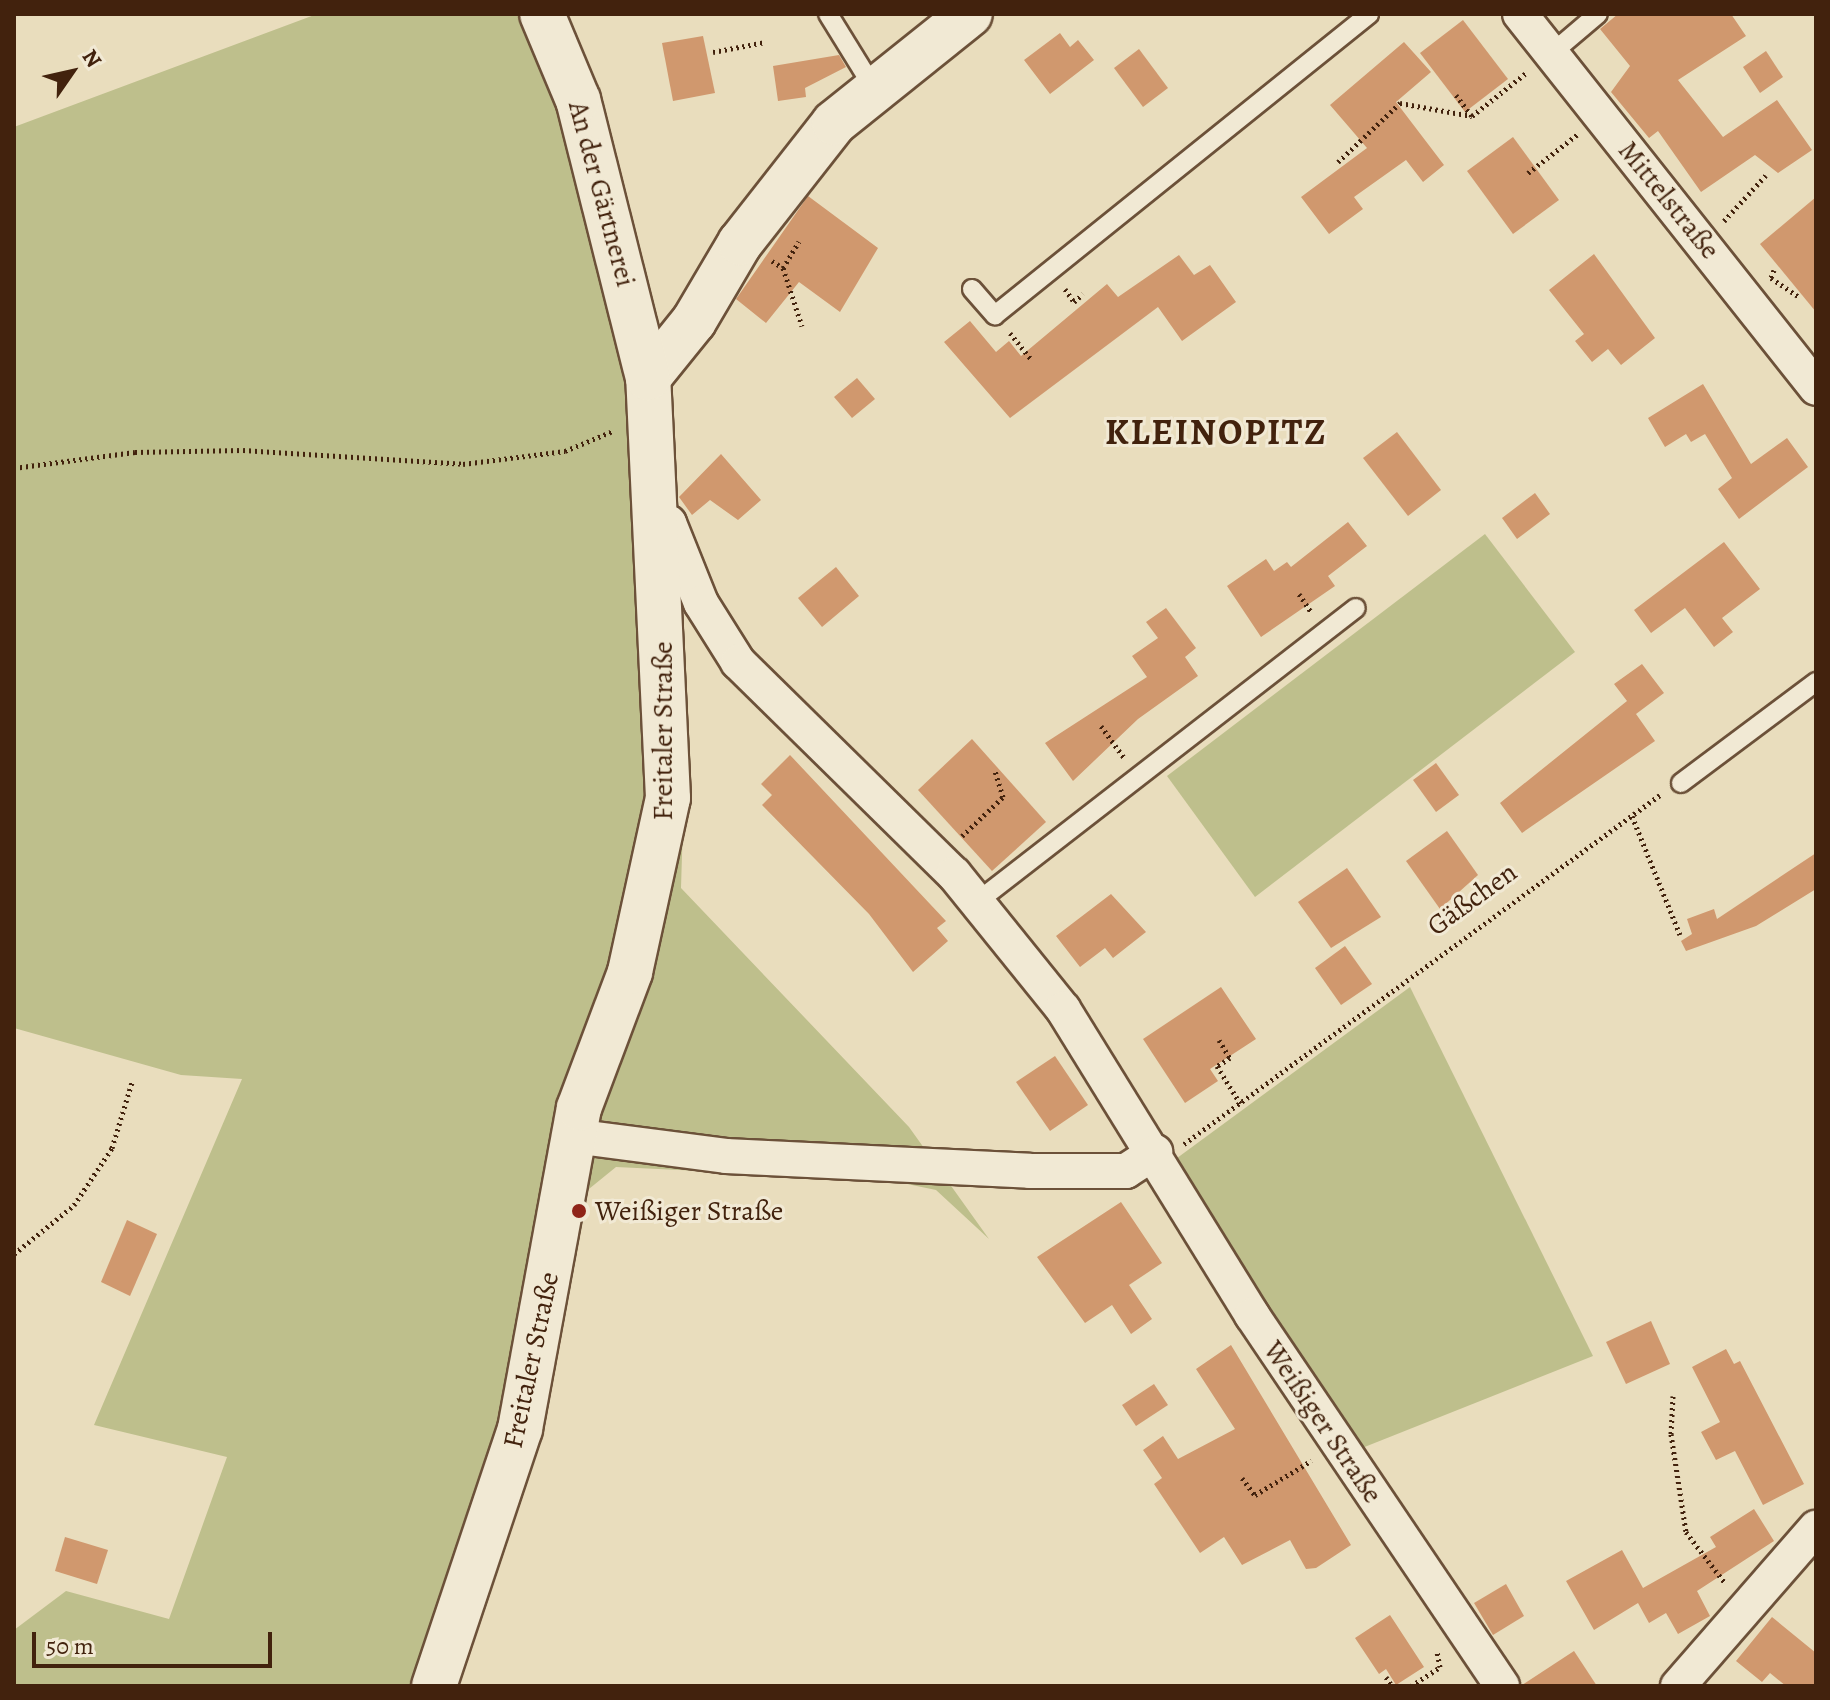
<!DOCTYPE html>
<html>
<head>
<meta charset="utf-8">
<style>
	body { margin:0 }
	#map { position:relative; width:1830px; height:1700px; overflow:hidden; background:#e9ddbd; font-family:Alegreya,serif }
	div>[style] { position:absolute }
	.green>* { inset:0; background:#bebf8c }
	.building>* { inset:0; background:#d0986e }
	.path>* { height:5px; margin-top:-2.5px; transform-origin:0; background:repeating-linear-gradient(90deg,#42220d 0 2px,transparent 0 6px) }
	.roads { filter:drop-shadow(2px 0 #6c5139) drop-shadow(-2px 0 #6c5139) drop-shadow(0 2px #6c5139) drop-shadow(0 -2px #6c5139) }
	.service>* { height:18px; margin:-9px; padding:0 9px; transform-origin:9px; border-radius:9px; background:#f1e9d4 }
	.minor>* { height:34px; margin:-17px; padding:0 17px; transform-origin:17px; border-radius:17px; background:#f1e9d4 }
	.tertiary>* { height:44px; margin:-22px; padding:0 22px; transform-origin:22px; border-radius:22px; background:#f1e9d4 }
	.dots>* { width:22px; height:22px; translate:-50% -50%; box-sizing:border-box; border:4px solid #f1e9d4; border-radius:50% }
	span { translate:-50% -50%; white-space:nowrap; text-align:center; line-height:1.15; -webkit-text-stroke:6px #f1e9d4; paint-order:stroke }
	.street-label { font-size:28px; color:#42220d }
	.poi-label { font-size:28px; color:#42220d }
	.left { translate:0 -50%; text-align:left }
	.district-label { font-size:36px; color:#42220d; font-weight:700; letter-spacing:2px }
	.frame { position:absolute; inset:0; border:16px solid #42220d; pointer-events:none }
	.north { position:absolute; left:32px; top:32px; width:80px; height:80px; -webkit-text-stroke:6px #f1e9d4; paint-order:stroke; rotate:56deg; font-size:22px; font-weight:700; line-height:32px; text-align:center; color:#42220d }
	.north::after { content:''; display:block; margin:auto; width:28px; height:36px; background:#42220d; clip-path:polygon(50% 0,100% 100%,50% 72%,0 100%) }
	.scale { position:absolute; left:32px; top:1632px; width:240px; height:36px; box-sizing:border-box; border:4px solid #42220d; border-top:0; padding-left:10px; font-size:24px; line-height:28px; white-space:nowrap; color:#42220d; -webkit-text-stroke:6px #f1e9d4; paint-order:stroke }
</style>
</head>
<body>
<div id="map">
	<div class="green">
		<i style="clip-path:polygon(317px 14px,562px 14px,673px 393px,665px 435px,686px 724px,681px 888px,909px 1127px,989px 1239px,936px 1190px,888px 1180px,616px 1167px,584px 1193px,538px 1426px,458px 1686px,14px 1686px,14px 1630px,66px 1591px,169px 1619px,227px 1457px,94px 1425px,242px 1079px,181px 1075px,14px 1028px,14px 127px)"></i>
		<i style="clip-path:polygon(1485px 534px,1575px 652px,1255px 897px,1167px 776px)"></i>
		<i style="clip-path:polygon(1410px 987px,1593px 1356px,1357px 1450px,1173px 1161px)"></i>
	</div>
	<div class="building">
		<i style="clip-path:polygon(1618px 14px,1731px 14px,1746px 36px,1678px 80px,1723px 137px,1777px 100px,1812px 150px,1778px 173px,1755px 155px,1701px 192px,1658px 131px,1649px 138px,1611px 92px,1630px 66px,1600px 29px)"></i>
		<i style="clip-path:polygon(1463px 20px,1508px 79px,1465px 112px,1420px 53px)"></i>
		<i style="clip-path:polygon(1060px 33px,1070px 47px,1078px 40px,1094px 60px,1050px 94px,1024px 60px)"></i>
		<i style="clip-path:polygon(703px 36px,715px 93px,673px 101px,662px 43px)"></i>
		<i style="clip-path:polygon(1404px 42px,1431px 72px,1396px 102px,1444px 165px,1423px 182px,1406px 160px,1354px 197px,1363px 209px,1329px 234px,1301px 197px,1367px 148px,1330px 105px)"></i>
		<i style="clip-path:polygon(1139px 49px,1168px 88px,1143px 107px,1114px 68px)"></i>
		<i style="clip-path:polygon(1766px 51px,1783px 77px,1760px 93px,1743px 67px)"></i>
		<i style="clip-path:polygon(839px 55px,846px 67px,805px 88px,806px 97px,778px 101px,773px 66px)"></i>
		<i style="clip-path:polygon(1513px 137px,1559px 200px,1513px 234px,1467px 171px)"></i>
		<i style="clip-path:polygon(808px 196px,878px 248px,840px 312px,799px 282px,766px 323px,736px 299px)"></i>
		<i style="clip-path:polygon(1816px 197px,1816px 312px,1760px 244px)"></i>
		<i style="clip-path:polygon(1594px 254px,1655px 338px,1621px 365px,1608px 349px,1592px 362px,1575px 341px,1584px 334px,1549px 290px)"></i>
		<i style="clip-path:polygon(1179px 255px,1194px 275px,1210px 265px,1236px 302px,1182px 341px,1158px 307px,1010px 418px,944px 342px,970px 321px,996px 352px,1009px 341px,1021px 356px,1107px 284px,1118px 297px)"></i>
		<i style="clip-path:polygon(857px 378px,875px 399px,852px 418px,834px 397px)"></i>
		<i style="clip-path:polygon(1703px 384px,1751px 464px,1787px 438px,1808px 467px,1739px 519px,1718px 489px,1732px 478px,1705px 434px,1691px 442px,1686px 434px,1665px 447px,1648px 418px)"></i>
		<i style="clip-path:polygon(1397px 432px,1441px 490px,1408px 516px,1363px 458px)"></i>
		<i style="clip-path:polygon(721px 454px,761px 500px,738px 520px,710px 500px,692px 515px,679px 497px)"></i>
		<i style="clip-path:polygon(1535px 493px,1550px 514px,1517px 539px,1502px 518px)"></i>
		<i style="clip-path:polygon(1348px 522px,1367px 546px,1328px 576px,1335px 586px,1261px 637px,1227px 586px,1266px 559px,1274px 571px,1287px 562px,1291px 567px)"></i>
		<i style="clip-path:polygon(1724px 542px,1760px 589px,1722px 618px,1733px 632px,1714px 647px,1685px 608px,1651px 633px,1634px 610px)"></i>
		<i style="clip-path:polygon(836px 567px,859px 596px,822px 627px,798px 598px)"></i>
		<i style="clip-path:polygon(1166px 608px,1196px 648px,1185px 657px,1198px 676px,1138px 719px,1073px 781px,1045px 743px,1147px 677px,1132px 656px,1158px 638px,1146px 622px)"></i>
		<i style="clip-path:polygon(1642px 664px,1664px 693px,1636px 714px,1655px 741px,1522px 833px,1500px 803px,1627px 701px,1614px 684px)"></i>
		<i style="clip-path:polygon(972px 739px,1046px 822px,992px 871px,918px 790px)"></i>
		<i style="clip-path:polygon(790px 755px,946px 921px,937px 928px,948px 941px,913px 972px,869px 914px,762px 805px,772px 795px,761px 784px)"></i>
		<i style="clip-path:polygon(1436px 763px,1459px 795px,1436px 812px,1413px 780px)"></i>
		<i style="clip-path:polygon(1447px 831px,1478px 875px,1440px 909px,1406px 861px)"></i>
		<i style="clip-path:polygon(1816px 853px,1816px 889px,1756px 926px,1686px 951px,1681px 941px,1692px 934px,1687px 919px,1714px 909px,1717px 919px)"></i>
		<i style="clip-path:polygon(1347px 868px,1381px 917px,1331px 948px,1298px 902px)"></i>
		<i style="clip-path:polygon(1111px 894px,1146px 932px,1113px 958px,1105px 948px,1080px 967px,1056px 936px)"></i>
		<i style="clip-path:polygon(1345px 946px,1372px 984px,1341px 1005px,1315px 968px)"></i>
		<i style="clip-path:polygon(1221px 987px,1256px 1039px,1210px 1069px,1218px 1081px,1185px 1103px,1143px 1039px)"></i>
		<i style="clip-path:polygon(1055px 1056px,1088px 1105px,1050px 1131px,1016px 1082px)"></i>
		<i style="clip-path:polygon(1121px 1202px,1162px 1263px,1129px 1285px,1152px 1319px,1131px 1334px,1112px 1305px,1085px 1323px,1037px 1257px)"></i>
		<i style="clip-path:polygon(127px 1220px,157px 1234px,130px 1296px,101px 1282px)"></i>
		<i style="clip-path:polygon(1651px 1321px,1670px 1364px,1626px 1384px,1606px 1342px)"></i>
		<i style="clip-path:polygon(1231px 1345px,1351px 1545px,1316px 1568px,1306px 1569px,1290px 1540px,1242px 1565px,1224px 1537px,1200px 1553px,1154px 1484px,1162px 1478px,1143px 1450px,1163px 1436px,1178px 1459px,1235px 1429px,1196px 1369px)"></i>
		<i style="clip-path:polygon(1726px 1349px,1734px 1364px,1740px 1361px,1804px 1484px,1763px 1505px,1735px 1451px,1716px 1460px,1701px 1432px,1720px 1422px,1692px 1367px)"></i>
		<i style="clip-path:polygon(1154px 1384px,1168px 1405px,1136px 1426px,1122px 1405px)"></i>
		<i style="clip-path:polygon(1754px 1509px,1774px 1541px,1697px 1591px,1710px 1616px,1678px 1634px,1666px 1613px,1649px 1623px,1638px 1603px,1594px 1630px,1566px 1581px,1622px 1550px,1643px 1588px,1716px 1547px,1710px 1537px)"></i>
		<i style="clip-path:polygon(65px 1537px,108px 1550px,97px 1584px,55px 1571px)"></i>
		<i style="clip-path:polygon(1506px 1584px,1524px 1616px,1493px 1635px,1474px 1603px)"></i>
		<i style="clip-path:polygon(1390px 1615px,1424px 1667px,1396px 1685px,1386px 1669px,1379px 1674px,1355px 1638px)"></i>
		<i style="clip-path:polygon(1772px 1617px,1816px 1653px,1816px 1686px,1786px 1686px,1770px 1673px,1762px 1682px,1736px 1661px)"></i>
		<i style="clip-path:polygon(1574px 1651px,1597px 1686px,1522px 1686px,1522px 1685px)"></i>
	</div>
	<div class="path">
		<i style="left:713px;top:52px;width:53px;rotate:-10.9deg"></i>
		<i style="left:1456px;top:95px;width:26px;rotate:53deg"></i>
		<i style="left:1472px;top:116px;width:69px;rotate:-38.5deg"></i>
		<i style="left:1338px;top:162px;width:86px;rotate:-43.6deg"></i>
		<i style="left:1400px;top:103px;width:73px;rotate:10.2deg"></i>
		<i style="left:1528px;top:173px;width:63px;rotate:-38deg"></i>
		<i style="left:1724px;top:221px;width:62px;rotate:-47.6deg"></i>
		<i style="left:772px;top:261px;width:13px;rotate:32deg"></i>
		<i style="left:783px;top:268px;width:31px;rotate:-59deg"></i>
		<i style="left:783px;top:268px;width:61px;rotate:71.9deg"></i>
		<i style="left:1774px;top:270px;width:9px;rotate:111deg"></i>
		<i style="left:1771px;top:278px;width:34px;rotate:34deg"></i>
		<i style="left:1065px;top:289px;width:16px;rotate:55deg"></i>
		<i style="left:1074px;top:302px;width:12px;rotate:-42deg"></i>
		<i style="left:1010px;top:333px;width:35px;rotate:51deg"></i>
		<i style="left:14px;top:468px;width:122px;rotate:-7.5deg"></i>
		<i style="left:135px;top:452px;width:108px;rotate:-1.1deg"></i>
		<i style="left:243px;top:450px;width:220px;rotate:3.6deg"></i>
		<i style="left:463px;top:464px;width:103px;rotate:-7.3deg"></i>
		<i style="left:565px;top:451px;width:52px;rotate:-22.6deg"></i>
		<i style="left:1299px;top:594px;width:23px;rotate:56deg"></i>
		<i style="left:1101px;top:726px;width:39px;rotate:54deg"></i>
		<i style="left:1632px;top:816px;width:128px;rotate:68deg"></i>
		<i style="left:962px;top:836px;width:57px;rotate:-43.6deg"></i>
		<i style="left:1003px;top:797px;width:28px;rotate:-107deg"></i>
		<i style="left:1219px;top:1040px;width:21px;rotate:59deg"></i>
		<i style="left:1230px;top:1058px;width:15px;rotate:148deg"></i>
		<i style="left:1217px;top:1066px;width:44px;rotate:58.1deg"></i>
		<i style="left:1184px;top:1144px;width:590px;rotate:-36.25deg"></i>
		<i style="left:14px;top:1254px;width:77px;rotate:-39.2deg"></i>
		<i style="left:74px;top:1205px;width:69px;rotate:-56.3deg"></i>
		<i style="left:112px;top:1148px;width:69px;rotate:-73.1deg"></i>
		<i style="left:1673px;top:1396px;width:38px;rotate:93deg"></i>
		<i style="left:1671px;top:1434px;width:99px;rotate:81.3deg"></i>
		<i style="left:1686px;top:1532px;width:64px;rotate:52.6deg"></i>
		<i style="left:1242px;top:1478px;width:21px;rotate:53deg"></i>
		<i style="left:1255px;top:1495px;width:66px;rotate:-31.3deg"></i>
		<i style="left:1386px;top:1677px;width:11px;rotate:56deg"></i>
		<i style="left:1411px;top:1686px;width:35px;rotate:-33deg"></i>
		<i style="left:1440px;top:1667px;width:16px;rotate:-101deg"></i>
	</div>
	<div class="roads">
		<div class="service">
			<i style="left:828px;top:14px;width:86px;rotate:58.3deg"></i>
			<i style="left:1552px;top:53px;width:60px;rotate:-40.3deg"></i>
			<i style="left:972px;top:289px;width:35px;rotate:49deg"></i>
			<i style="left:995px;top:315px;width:480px;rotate:-38.8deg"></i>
			<i style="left:1681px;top:783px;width:169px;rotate:-36.8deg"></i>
			<i style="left:978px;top:901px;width:478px;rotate:-37.8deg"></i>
		</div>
		<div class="minor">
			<i style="left:1520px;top:14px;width:477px;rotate:51.6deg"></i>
			<i style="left:656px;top:524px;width:13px;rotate:-4deg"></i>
			<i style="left:669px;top:523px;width:86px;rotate:68.2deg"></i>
			<i style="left:701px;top:603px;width:70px;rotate:57.9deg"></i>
			<i style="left:738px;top:662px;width:303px;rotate:44.5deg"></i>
			<i style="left:954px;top:874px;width:174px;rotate:51.1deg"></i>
			<i style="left:1063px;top:1009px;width:360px;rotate:58.3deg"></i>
			<i style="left:1252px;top:1315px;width:447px;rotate:56deg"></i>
			<i style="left:573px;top:1136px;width:154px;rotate:7.4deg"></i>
			<i style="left:726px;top:1156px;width:304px;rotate:2.8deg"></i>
			<i style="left:1030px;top:1171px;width:96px"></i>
			<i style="left:1126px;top:1171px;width:35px;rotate:-33deg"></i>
			<i style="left:1678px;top:1686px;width:210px;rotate:-48.9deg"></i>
		</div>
		<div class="tertiary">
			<i style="left:648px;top:378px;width:73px;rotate:-51.1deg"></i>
			<i style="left:694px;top:321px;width:91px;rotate:-59.5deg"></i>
			<i style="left:740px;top:243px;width:152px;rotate:-51.9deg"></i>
			<i style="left:834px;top:123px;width:174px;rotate:-38.7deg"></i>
			<i style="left:434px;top:1686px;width:271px;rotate:-71.5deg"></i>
			<i style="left:520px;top:1429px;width:326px;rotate:-79.6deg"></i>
			<i style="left:579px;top:1108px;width:145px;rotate:-69.4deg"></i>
			<i style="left:630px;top:972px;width:178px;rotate:-77.7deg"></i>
			<i style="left:668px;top:798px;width:420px;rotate:-92.7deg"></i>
			<i style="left:648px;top:378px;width:287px;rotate:-104.1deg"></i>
			<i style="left:578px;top:100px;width:93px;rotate:-112.7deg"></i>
		</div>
	</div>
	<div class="dots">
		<i style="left:579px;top:1211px;background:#8f2418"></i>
	</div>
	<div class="street-label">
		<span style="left:602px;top:194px;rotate:75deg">An der Gärtnerei</span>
		<span style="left:1669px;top:200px;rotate:51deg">Mittelstraße</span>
		<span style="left:663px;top:731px;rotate:-90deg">Freitaler Straße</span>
		<span style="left:1472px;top:899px;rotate:-36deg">Gäßchen</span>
		<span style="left:531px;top:1360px;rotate:-78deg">Freitaler Straße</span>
		<span style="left:1323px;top:1422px;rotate:56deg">Weißiger Straße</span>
	</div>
	<div class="poi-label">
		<span class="left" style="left:595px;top:1211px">Weißiger Straße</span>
	</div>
	<div class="district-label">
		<span style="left:1216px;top:432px">KLEINOPITZ</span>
	</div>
	<div class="frame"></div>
	<div class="north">N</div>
	<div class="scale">50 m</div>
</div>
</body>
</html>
